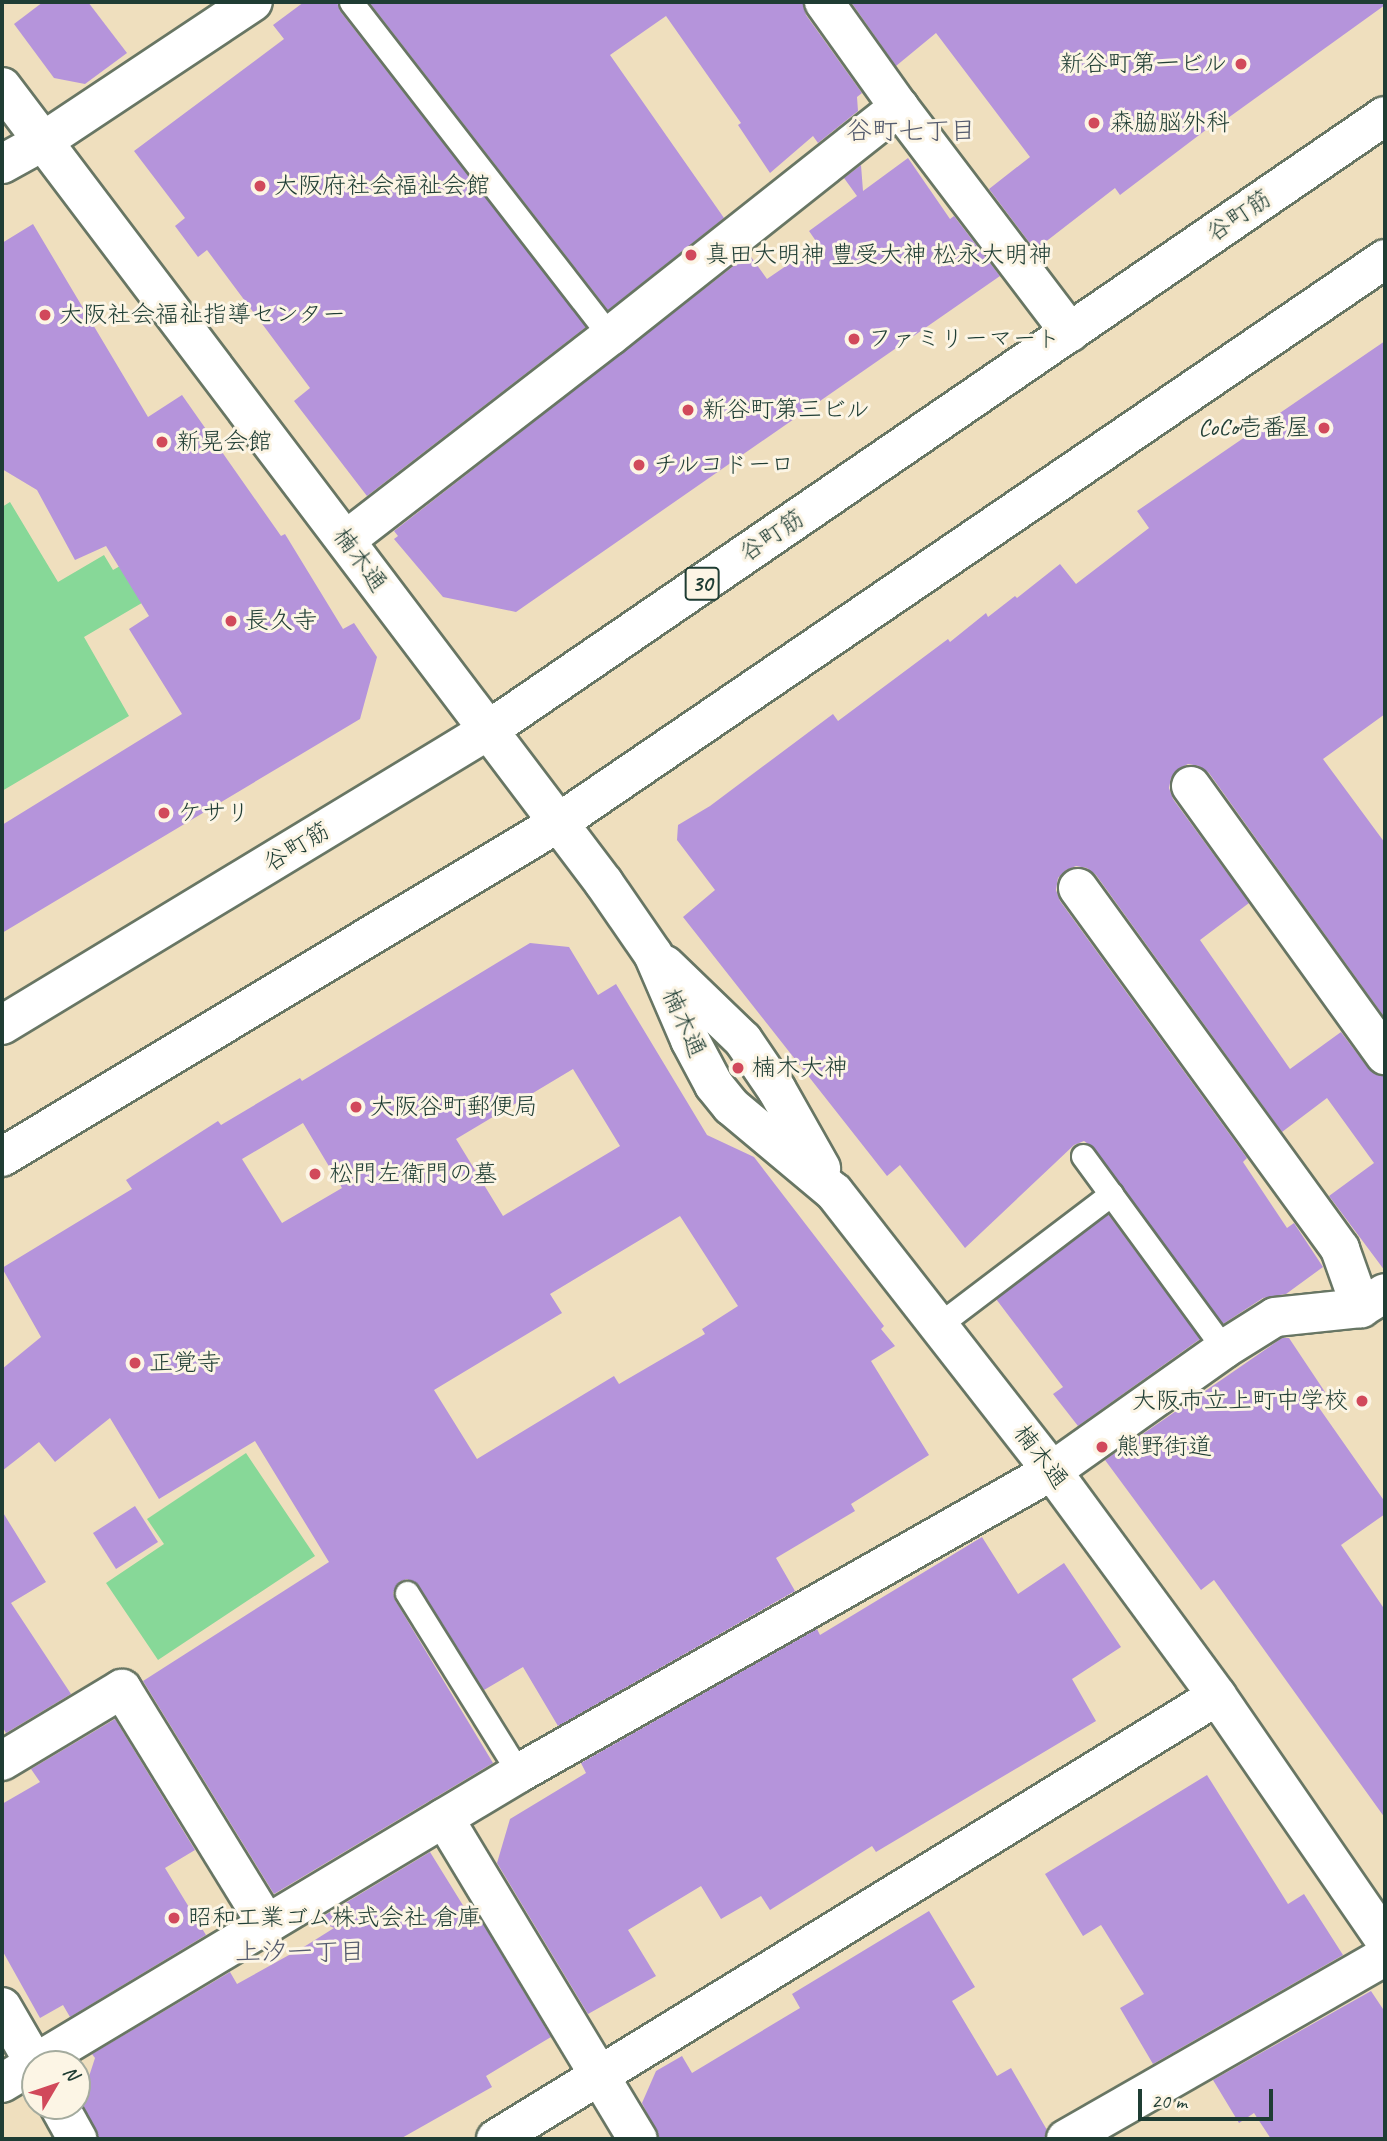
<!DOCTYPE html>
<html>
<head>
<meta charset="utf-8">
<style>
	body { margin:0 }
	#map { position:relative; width:1387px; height:2141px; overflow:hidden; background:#efdfbe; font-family:Caveat,"Klee One",sans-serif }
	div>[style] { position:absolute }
	.green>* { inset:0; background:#87d898 }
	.building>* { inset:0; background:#b594db }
	.roads { filter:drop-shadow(2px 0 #687664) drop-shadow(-2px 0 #687664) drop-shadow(0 2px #687664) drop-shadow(0 -2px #687664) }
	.service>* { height:23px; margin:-11.5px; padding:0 11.5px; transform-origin:11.5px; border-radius:11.5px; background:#fff }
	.minor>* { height:38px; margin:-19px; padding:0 19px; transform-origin:19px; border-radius:19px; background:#fff }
	.tertiary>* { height:38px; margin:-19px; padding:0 19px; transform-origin:19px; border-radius:19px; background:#fff }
	.primary>* { height:38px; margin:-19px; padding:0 19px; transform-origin:19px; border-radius:19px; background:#fff }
	.dots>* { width:19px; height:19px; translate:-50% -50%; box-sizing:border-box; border:4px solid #fcf5e5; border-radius:50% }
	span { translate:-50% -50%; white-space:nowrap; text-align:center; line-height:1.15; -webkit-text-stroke:6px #fcf5e5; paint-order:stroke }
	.shield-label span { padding:2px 5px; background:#fcf5e5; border:2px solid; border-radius:5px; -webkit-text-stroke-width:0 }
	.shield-label { font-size:23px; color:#1f3d34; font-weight:700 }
	.poi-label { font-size:24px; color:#1f3d34 }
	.right { translate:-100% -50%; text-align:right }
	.left { translate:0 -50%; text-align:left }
	.street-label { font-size:24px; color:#1f3d34 }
	.neighbourhood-label { font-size:26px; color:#545b6e }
	.frame { position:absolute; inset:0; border:4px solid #1f3d34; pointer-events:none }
	.north { position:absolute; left:21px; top:2050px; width:70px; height:70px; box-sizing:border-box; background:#fcf5e5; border:2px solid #a4ab9e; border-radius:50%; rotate:51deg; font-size:19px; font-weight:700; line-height:28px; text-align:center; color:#1f3d34 }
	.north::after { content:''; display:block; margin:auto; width:24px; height:32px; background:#d1495b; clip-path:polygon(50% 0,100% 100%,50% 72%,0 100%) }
	.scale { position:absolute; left:1138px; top:2089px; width:135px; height:32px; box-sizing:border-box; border:4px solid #1f3d34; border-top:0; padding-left:9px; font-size:21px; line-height:24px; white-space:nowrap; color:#1f3d34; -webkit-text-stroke:5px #fcf5e5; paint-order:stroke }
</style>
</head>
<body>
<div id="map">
	<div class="green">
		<i style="clip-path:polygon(10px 502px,58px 582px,104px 555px,113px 570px,164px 541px,186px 577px,84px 637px,129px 716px,2px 791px,2px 507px)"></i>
		<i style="clip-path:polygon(246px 1453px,315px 1556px,158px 1660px,106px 1583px,164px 1544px,147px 1519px)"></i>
	</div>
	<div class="building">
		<i style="clip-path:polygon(43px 2px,88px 2px,127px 53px,85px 84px,54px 78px,14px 24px)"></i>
		<i style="clip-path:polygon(304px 2px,337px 2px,340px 11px,586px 327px,367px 496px,294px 401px,310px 388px,207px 250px,198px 257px,175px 226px,185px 218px,134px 151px,284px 39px,273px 25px)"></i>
		<i style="clip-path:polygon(369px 2px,803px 2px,806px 15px,862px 93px,857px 97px,858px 111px,818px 143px,813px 136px,770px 173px,738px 125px,741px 123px,666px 16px,610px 55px,724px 218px,608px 310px)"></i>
		<i style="clip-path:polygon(851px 2px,1385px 2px,1385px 5px,1221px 123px,1219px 120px,1120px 195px,1115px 188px,1035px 250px,989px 189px,1030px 157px,936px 33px,896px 66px)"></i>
		<i style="clip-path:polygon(908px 158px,950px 219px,954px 216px,1000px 276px,516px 612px,443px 597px,394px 539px,398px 536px,394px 531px,749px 254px,767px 279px,818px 244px,809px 231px,857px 196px,844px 178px,861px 165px,863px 191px)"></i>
		<i style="clip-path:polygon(33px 224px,148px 417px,182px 395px,281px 536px,285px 534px,343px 629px,354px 623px,377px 657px,360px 719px,2px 933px,2px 825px,182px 714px,129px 629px,149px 616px,106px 546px,75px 560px,37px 490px,2px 469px,2px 243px)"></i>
		<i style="clip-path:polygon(1385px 341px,1385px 714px,1323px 759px,1385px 843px,1385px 1018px,1209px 773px,1199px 766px,1188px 764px,1178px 769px,1171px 778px,1169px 788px,1173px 799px,1249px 903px,1200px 940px,1290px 1069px,1341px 1032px,1368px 1068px,1385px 1077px,1385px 1271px,1329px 1196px,1374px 1163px,1327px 1098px,1282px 1132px,1096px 875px,1087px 868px,1076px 866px,1066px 870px,1058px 878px,1056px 890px,1060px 901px,1247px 1158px,1243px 1162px,1287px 1228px,1294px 1223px,1323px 1267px,1286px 1294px,1263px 1298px,1223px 1324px,1094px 1148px,1084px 1141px,1074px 1145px,1055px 1163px,965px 1248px,900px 1165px,887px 1176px,683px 917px,715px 890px,677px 840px,678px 825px,710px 806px,833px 714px,838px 721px,948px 639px,950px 642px,986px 613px,988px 617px,1015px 596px,1017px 598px,1060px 564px,1076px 584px,1149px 528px,1137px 511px)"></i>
		<i style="clip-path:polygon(evenodd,530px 943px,569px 947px,598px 995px,616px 984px,707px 1135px,754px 1157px,884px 1326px,881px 1329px,895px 1346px,871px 1361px,929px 1455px,851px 1504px,855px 1511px,776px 1558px,795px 1591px,558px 1726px,523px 1667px,484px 1690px,419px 1586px,407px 1579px,399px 1582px,393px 1593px,395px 1600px,493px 1763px,274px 1894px,143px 1681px,329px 1562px,255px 1441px,159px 1499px,110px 1418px,55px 1462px,39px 1442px,2px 1471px,2px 1369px,41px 1337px,2px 1268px,132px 1189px,126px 1180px,218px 1121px,221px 1125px,300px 1078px,302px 1081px,530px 943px,573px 1069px,620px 1146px,503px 1216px,456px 1139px,573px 1069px,530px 943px,303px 1123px,342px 1188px,282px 1223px,242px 1159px,303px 1123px,530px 943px,680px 1216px,738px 1306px,702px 1329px,705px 1334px,619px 1384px,614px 1376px,477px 1459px,434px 1390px,562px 1313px,550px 1294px,680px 1216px)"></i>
		<i style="clip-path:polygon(1108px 1214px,1200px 1339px,1078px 1426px,1053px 1394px,1063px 1387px,996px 1299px)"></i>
		<i style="clip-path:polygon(1282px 1338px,1289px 1338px,1327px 1395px,1315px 1402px,1385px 1502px,1385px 1514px,1341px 1545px,1385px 1610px,1385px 1818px,1214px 1580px,1201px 1590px,1105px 1460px)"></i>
		<i style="clip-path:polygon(135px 1506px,158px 1542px,116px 1569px,93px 1533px)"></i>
		<i style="clip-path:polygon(2px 1511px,46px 1582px,11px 1603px,71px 1694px,6px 1733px,2px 1726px)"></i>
		<i style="clip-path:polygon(982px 1537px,1018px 1594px,1064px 1563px,1121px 1647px,1072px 1679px,1096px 1721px,876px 1852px,872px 1846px,770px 1910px,761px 1896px,721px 1919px,701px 1886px,628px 1930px,656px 1976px,588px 2014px,497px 1863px,510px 1819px,586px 1773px,581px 1763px,817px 1629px,820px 1635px)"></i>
		<i style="clip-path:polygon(115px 1719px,195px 1850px,165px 1868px,206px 1935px,70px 2017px,63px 2005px,40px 2018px,2px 1950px,2px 1804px,40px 1782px,31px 1769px)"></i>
		<i style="clip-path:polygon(1207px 1775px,1288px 1904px,1304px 1894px,1343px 1955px,1153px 2064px,1120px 2008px,1144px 1994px,1101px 1925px,1083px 1936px,1045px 1874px)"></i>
		<i style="clip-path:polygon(430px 1852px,477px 1928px,480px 1919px,551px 2037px,486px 2076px,492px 2087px,400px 2139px,99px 2139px,81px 2101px,95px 2058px,92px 2054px,230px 1972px,237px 1984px,307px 1945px,334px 1928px,317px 1920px)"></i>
		<i style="clip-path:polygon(929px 1911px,975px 1987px,952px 2001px,997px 2076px,1011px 2068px,1047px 2130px,1044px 2139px,660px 2139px,642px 2103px,656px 2071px,682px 2056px,692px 2073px,800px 2008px,792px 1994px)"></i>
		<i style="clip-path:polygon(1371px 1991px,1385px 2012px,1385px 2139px,1271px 2139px,1254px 2113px,1239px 2123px,1213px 2080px)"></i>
	</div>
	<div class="roads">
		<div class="service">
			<i style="left:351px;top:2px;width:423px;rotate:52.2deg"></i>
			<i style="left:1083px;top:1156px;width:239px;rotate:53.8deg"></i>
			<i style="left:940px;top:1324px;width:215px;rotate:-37.2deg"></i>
			<i style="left:407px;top:1593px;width:212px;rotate:58.1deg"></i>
		</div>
		<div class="minor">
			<i style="left:824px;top:2px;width:129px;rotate:54.5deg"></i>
			<i style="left:899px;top:107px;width:283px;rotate:52.8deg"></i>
			<i style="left:2px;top:164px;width:46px;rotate:-28.8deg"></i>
			<i style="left:42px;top:142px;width:253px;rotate:-33.6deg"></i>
			<i style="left:346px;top:540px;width:334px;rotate:-37.7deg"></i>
			<i style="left:610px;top:336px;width:369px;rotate:-38.4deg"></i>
			<i style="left:1191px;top:786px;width:332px;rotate:54.2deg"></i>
			<i style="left:1078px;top:888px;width:446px;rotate:54deg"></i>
			<i style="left:1340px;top:1249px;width:63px;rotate:70.4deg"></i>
			<i style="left:653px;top:954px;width:94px;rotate:66.7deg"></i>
			<i style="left:690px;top:1040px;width:51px;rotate:61.9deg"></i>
			<i style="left:714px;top:1085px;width:27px;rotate:51deg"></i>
			<i style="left:731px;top:1106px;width:134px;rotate:39.9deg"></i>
			<i style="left:665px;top:965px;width:108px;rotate:43.9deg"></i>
			<i style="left:743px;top:1040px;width:60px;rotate:55.8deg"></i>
			<i style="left:777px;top:1090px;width:90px;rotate:60.6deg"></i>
			<i style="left:2px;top:1761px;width:140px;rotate:-31deg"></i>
			<i style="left:122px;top:1689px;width:277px;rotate:58.4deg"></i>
			<i style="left:444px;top:1818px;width:375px;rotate:58.9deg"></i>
			<i style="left:2px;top:2007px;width:66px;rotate:59.9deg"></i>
			<i style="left:2px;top:2083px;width:603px;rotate:-30.95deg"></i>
			<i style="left:519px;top:1773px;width:613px;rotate:-29.54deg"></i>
			<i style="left:1052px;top:1471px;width:211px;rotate:-35.3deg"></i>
			<i style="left:1224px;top:1349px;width:60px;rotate:-32.1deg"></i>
			<i style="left:1275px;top:1317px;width:86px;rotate:-6deg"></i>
			<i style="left:1361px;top:1308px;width:28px;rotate:-32deg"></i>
			<i style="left:59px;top:2106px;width:38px;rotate:61deg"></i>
			<i style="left:1066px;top:2139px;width:368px;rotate:-29.8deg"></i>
		</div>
		<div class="tertiary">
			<i style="left:2px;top:87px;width:998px;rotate:52.9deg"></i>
			<i style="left:604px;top:883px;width:86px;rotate:55.4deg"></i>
			<i style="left:834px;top:1192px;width:354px;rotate:52deg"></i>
			<i style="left:1052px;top:1471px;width:279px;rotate:53.7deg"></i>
			<i style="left:1217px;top:1696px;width:296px;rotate:55.5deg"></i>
			<i style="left:496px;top:2139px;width:846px;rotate:-31.57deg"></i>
		</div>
		<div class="primary">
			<i style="left:2px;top:1025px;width:567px;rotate:-31.22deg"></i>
			<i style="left:487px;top:731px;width:1088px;rotate:-34.41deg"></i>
			<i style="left:2px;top:1157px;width:649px;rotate:-30.99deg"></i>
			<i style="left:558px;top:823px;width:1001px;rotate:-34.29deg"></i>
		</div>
	</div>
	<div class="dots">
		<i style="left:1241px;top:64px;background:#d1495b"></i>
		<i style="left:1094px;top:123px;background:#d1495b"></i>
		<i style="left:260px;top:186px;background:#d1495b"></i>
		<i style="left:691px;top:255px;background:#d1495b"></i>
		<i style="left:45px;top:315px;background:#d1495b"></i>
		<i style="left:854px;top:339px;background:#d1495b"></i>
		<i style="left:688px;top:410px;background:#d1495b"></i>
		<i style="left:1324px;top:428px;background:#d1495b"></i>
		<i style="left:162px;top:442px;background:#d1495b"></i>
		<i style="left:639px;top:465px;background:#d1495b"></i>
		<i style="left:231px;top:621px;background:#d1495b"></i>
		<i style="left:164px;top:813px;background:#d1495b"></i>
		<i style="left:738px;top:1068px;background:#d1495b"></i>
		<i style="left:356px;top:1107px;background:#d1495b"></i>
		<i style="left:315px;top:1174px;background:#d1495b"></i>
		<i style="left:135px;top:1363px;background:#d1495b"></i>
		<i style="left:1362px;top:1401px;background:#d1495b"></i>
		<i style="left:1102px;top:1447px;background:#d1495b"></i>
		<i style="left:174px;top:1918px;background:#d1495b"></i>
	</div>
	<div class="shield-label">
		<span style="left:702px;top:584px">30</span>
	</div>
	<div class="poi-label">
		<span class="right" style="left:1227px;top:64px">新谷町第一ビル</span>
		<span class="left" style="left:1110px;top:123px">森脇脳外科</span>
		<span class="left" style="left:274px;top:186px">大阪府社会福祉会館</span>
		<span class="left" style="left:705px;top:255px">真田大明神 豊受大神 松永大明神</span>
		<span class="left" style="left:59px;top:315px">大阪社会福祉指導センター</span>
		<span class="left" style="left:868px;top:339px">ファミリーマート</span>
		<span class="left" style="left:702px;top:410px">新谷町第三ビル</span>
		<span class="right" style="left:1310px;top:428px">CoCo壱番屋</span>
		<span class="left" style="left:176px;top:442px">新晃会館</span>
		<span class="left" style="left:653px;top:465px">チルコドーロ</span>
		<span class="left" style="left:245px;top:621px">長久寺</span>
		<span class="left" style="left:178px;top:813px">ケサリ</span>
		<span class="left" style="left:752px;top:1068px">楠木大神</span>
		<span class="left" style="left:370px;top:1107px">大阪谷町郵便局</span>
		<span class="left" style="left:329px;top:1174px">松門左衛門の墓</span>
		<span class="left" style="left:149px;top:1363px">正覚寺</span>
		<span class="right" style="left:1348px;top:1401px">大阪市立上町中学校</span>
		<span class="left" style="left:1116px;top:1447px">熊野街道</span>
		<span class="left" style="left:188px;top:1918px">昭和工業ゴム株式会社 倉庫</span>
	</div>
	<div class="street-label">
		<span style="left:1239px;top:216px;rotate:-34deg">谷町筋</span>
		<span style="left:772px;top:536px;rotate:-34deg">谷町筋</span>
		<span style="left:360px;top:560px;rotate:54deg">楠木通</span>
		<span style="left:297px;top:847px;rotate:-31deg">谷町筋</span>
		<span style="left:684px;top:1023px;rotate:66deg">楠木通</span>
		<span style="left:1041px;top:1457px;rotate:53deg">楠木通</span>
	</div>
	<div class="neighbourhood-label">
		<span style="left:911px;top:131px">谷町七丁目</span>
		<span style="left:300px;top:1952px">上汐一丁目</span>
	</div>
	<div class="frame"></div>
	<div class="north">N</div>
	<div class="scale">20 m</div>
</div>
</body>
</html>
